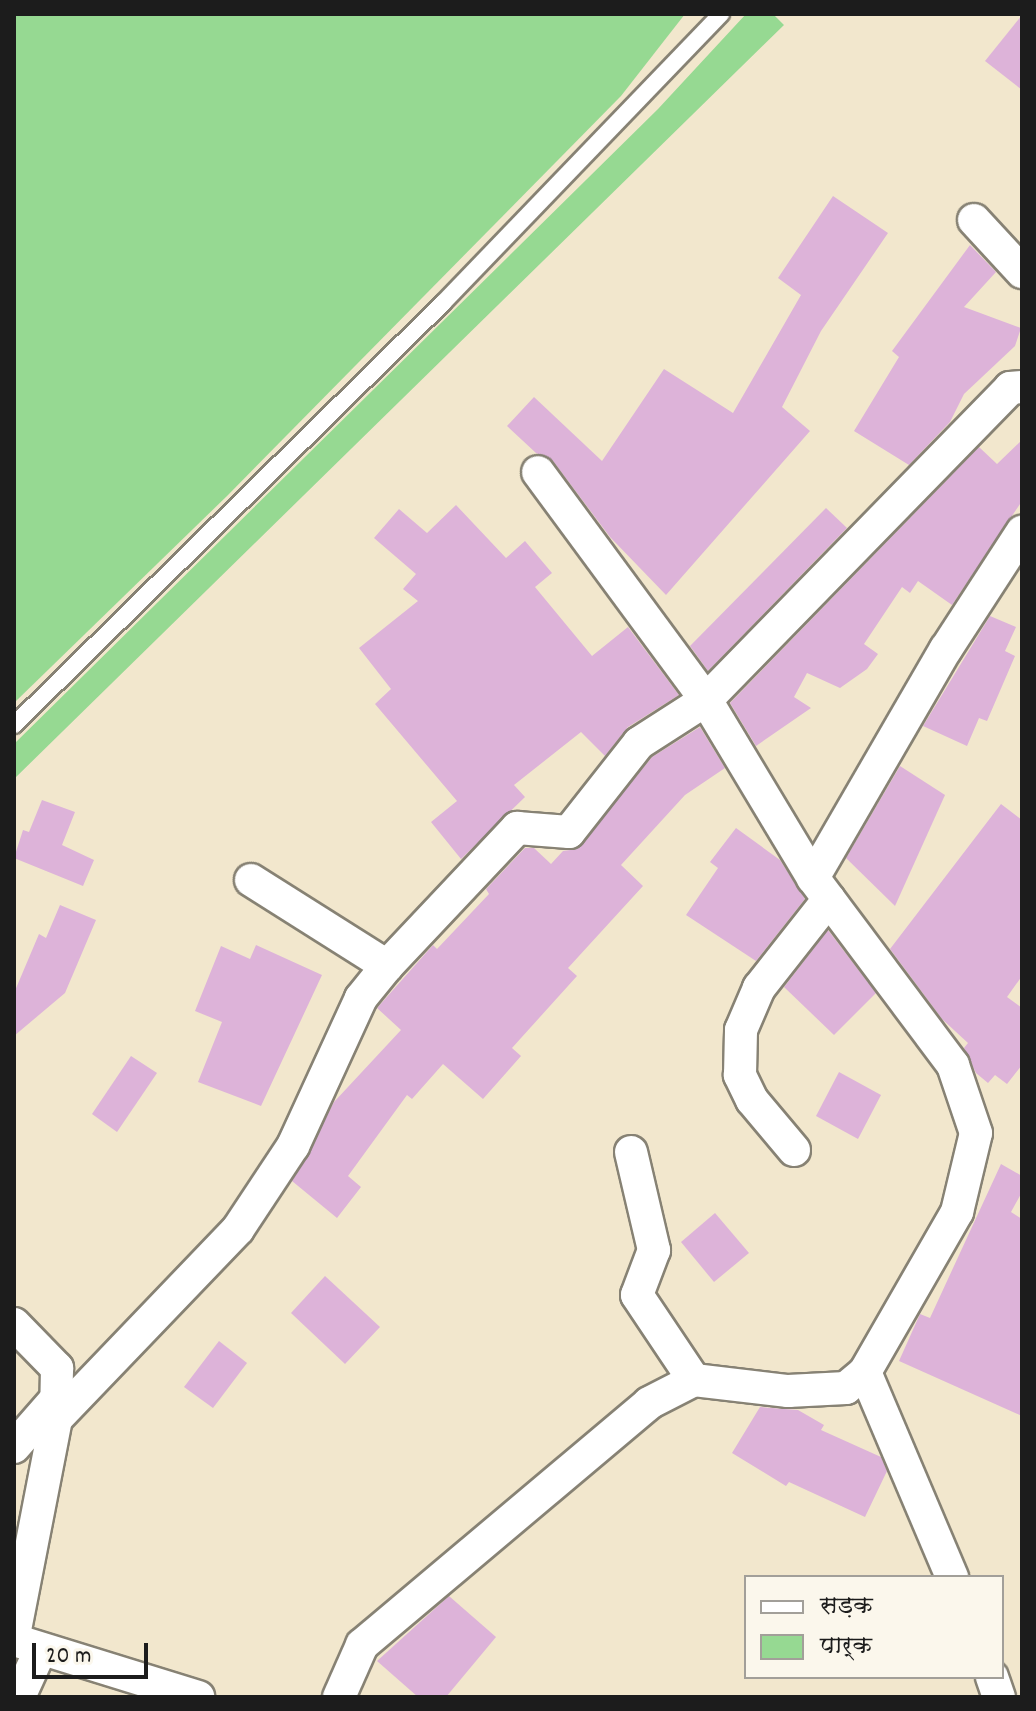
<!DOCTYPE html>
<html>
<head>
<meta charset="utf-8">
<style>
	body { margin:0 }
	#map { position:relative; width:1036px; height:1711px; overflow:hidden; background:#f2e7cd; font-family:Dekko,"Playpen Sans Deva",sans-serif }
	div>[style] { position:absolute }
	.green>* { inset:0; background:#96d992 }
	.building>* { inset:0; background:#ddb3d9 }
	.roads { filter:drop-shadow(2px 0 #878274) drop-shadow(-2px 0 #878274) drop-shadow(0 2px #878274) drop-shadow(0 -2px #878274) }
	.lane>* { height:16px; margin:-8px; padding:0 8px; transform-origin:8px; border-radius:8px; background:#fff }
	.street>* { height:32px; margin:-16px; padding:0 16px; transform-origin:16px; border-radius:16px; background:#fff }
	span { translate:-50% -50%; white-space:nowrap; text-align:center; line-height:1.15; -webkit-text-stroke:6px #fbf7ec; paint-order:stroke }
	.frame { position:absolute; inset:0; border:16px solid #1c1c1c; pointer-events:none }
	.legend { position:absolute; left:744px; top:1575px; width:260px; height:104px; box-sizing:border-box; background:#fbf7ec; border:2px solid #a29f99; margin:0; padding:10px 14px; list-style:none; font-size:24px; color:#1c1c1c }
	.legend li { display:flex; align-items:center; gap:16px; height:40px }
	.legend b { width:40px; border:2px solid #a29f99 }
	.scale { position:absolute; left:32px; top:1643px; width:116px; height:36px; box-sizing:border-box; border:4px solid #1c1c1c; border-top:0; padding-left:10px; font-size:24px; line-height:28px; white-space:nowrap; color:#1c1c1c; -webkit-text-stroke:6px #fbf7ec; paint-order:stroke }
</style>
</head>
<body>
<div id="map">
	<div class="green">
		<i style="clip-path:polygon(14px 14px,685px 14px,621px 96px,228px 495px,14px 703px)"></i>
		<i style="clip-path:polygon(746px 14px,773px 14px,784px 25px,14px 779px,14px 744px,658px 109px)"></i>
	</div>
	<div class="building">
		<i style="clip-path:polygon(1022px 15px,1022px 90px,985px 61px)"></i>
		<i style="clip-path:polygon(833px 196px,888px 233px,821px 331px,782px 407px,810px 431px,666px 595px,610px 537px,553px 461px,536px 453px,507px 426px,534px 397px,602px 461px,664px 369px,733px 413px,801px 295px,778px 278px)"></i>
		<i style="clip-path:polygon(970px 245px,996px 272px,964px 307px,1021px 328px,1015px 346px,964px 394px,950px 422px,909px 465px,854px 431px,899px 357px,892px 351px)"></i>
		<i style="clip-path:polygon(1022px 440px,1022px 501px,952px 605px,918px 581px,910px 593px,902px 587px,864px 644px,878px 654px,867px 669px,840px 688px,807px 673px,794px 697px,811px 708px,756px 746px,730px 703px,979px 447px,997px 464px)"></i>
		<i style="clip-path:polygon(456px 505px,506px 558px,525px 541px,552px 573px,535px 587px,592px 656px,628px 627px,679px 695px,628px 727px,605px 756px,581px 732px,514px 785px,525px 797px,461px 859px,431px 822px,457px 801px,375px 704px,391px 689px,359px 648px,418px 601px,403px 589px,416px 574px,374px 538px,399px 509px,427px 533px)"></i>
		<i style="clip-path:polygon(826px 508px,847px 528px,708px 671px,690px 646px)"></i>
		<i style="clip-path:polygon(990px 616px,1016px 627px,1005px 651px,1015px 656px,987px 721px,979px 718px,967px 746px,923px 726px)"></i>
		<i style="clip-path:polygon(700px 727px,725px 768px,685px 795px,621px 865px,643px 886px,568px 968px,577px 976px,512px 1048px,521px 1056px,483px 1099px,443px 1064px,412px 1099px,407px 1095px,348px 1176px,361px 1187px,337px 1218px,292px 1181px,334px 1102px,401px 1030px,377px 1008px,433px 945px,437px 949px,489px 894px,486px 889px,525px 848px,534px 848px,551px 864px,563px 851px,577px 849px,652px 757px)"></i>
		<i style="clip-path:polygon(900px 766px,945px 795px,895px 906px,846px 858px)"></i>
		<i style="clip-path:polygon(42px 800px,75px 812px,62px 845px,94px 860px,83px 886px,14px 858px,23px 830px,29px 832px)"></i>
		<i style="clip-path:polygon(1001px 804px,1022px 820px,1022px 976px,1007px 997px,1022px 1008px,1022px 1065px,1007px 1084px,995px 1075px,988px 1083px,976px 1073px,964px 1048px,968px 1043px,942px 1019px,890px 949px)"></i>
		<i style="clip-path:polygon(736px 828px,780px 860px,805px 899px,756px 961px,686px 915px,718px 868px,710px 862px)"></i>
		<i style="clip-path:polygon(60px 905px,96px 920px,65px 993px,14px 1036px,14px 993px,39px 934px,46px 938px)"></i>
		<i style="clip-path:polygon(828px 930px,876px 993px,834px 1035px,784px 987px)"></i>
		<i style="clip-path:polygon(256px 945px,322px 975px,261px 1106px,198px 1082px,222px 1022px,195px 1011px,221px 946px,250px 959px)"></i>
		<i style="clip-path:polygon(131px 1056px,157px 1073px,117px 1132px,92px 1114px)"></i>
		<i style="clip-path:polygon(839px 1072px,881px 1095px,858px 1139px,816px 1116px)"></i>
		<i style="clip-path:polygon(1001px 1164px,1022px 1176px,1022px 1192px,1011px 1212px,1022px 1219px,1022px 1416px,899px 1361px,920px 1314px,930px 1318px)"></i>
		<i style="clip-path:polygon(715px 1213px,749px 1253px,714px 1282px,681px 1242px)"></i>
		<i style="clip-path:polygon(325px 1276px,380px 1327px,345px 1364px,291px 1313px)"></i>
		<i style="clip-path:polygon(219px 1341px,247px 1363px,213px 1408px,184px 1387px)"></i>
		<i style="clip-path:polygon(760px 1407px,798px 1410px,824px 1425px,821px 1430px,881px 1457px,887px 1471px,865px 1517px,789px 1482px,786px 1486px,732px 1453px)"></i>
		<i style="clip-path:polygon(449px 1596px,496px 1637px,446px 1697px,418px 1697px,377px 1661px)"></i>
	</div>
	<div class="roads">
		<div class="lane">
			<i style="left:14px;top:725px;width:602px;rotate:-44.53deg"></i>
			<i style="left:443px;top:303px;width:401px;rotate:-46.1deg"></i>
		</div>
		<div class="street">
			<i style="left:974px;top:220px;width:71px;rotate:47.3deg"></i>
			<i style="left:813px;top:878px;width:265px;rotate:-59.9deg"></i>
			<i style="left:946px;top:649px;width:140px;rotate:-57deg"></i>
			<i style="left:251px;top:880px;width:161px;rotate:32.3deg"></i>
			<i style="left:794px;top:1150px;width:65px;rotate:-130deg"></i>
			<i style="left:752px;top:1100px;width:28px;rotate:-116deg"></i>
			<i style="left:740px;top:1075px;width:45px;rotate:-88.7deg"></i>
			<i style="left:741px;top:1030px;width:46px;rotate:-66.8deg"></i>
			<i style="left:759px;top:988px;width:113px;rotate:-51.8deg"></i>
			<i style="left:631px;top:1152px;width:101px;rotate:76.8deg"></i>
			<i style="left:654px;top:1250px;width:48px;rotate:110.7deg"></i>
			<i style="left:637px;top:1295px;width:102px;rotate:56.2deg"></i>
			<i style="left:14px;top:1324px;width:62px;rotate:45.7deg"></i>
			<i style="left:57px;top:1368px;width:51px;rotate:91.1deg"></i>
			<i style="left:56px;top:1419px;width:220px;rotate:101deg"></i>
			<i style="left:865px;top:1372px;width:223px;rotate:67deg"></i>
			<i style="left:56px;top:1419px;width:263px;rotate:-46.2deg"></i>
			<i style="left:238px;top:1229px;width:100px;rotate:-56.5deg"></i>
			<i style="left:293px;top:1146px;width:163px;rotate:-65.3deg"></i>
			<i style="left:361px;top:998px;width:41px;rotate:-50.9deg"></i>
			<i style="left:387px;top:966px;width:190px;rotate:-46.7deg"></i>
			<i style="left:517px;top:828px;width:52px;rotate:4.4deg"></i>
			<i style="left:569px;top:832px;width:113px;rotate:-51.8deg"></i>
			<i style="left:639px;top:743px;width:80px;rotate:-32.7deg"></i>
			<i style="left:706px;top:700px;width:436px;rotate:-45.7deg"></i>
			<i style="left:1010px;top:388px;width:12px;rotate:-5deg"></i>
			<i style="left:14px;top:1447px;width:64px;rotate:-48.8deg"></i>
			<i style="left:14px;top:1640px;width:193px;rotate:17.2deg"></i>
			<i style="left:992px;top:1677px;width:21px;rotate:71deg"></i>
			<i style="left:19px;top:1697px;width:51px;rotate:-65.5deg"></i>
			<i style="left:339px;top:1697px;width:57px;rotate:-66.1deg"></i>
			<i style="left:362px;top:1645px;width:375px;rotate:-40.1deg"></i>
			<i style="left:649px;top:1403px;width:51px;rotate:-27.1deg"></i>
			<i style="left:694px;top:1380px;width:95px;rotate:6.7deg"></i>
			<i style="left:788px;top:1391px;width:58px;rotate:-3deg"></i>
			<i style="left:846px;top:1388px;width:25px;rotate:-40deg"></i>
			<i style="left:865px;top:1372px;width:185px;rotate:-60.1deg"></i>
			<i style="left:957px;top:1212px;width:81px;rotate:-76.5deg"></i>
			<i style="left:976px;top:1133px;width:72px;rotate:-108.7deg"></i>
			<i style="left:953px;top:1065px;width:234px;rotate:-126.8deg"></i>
			<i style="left:813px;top:878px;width:208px;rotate:-121deg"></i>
			<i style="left:706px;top:700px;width:283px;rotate:-126.4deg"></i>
		</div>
	</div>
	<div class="frame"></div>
	<ul class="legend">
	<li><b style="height:10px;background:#fff"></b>सड़क</li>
	<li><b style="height:22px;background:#96d992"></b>पार्क</li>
	</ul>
	<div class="scale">20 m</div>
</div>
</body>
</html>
